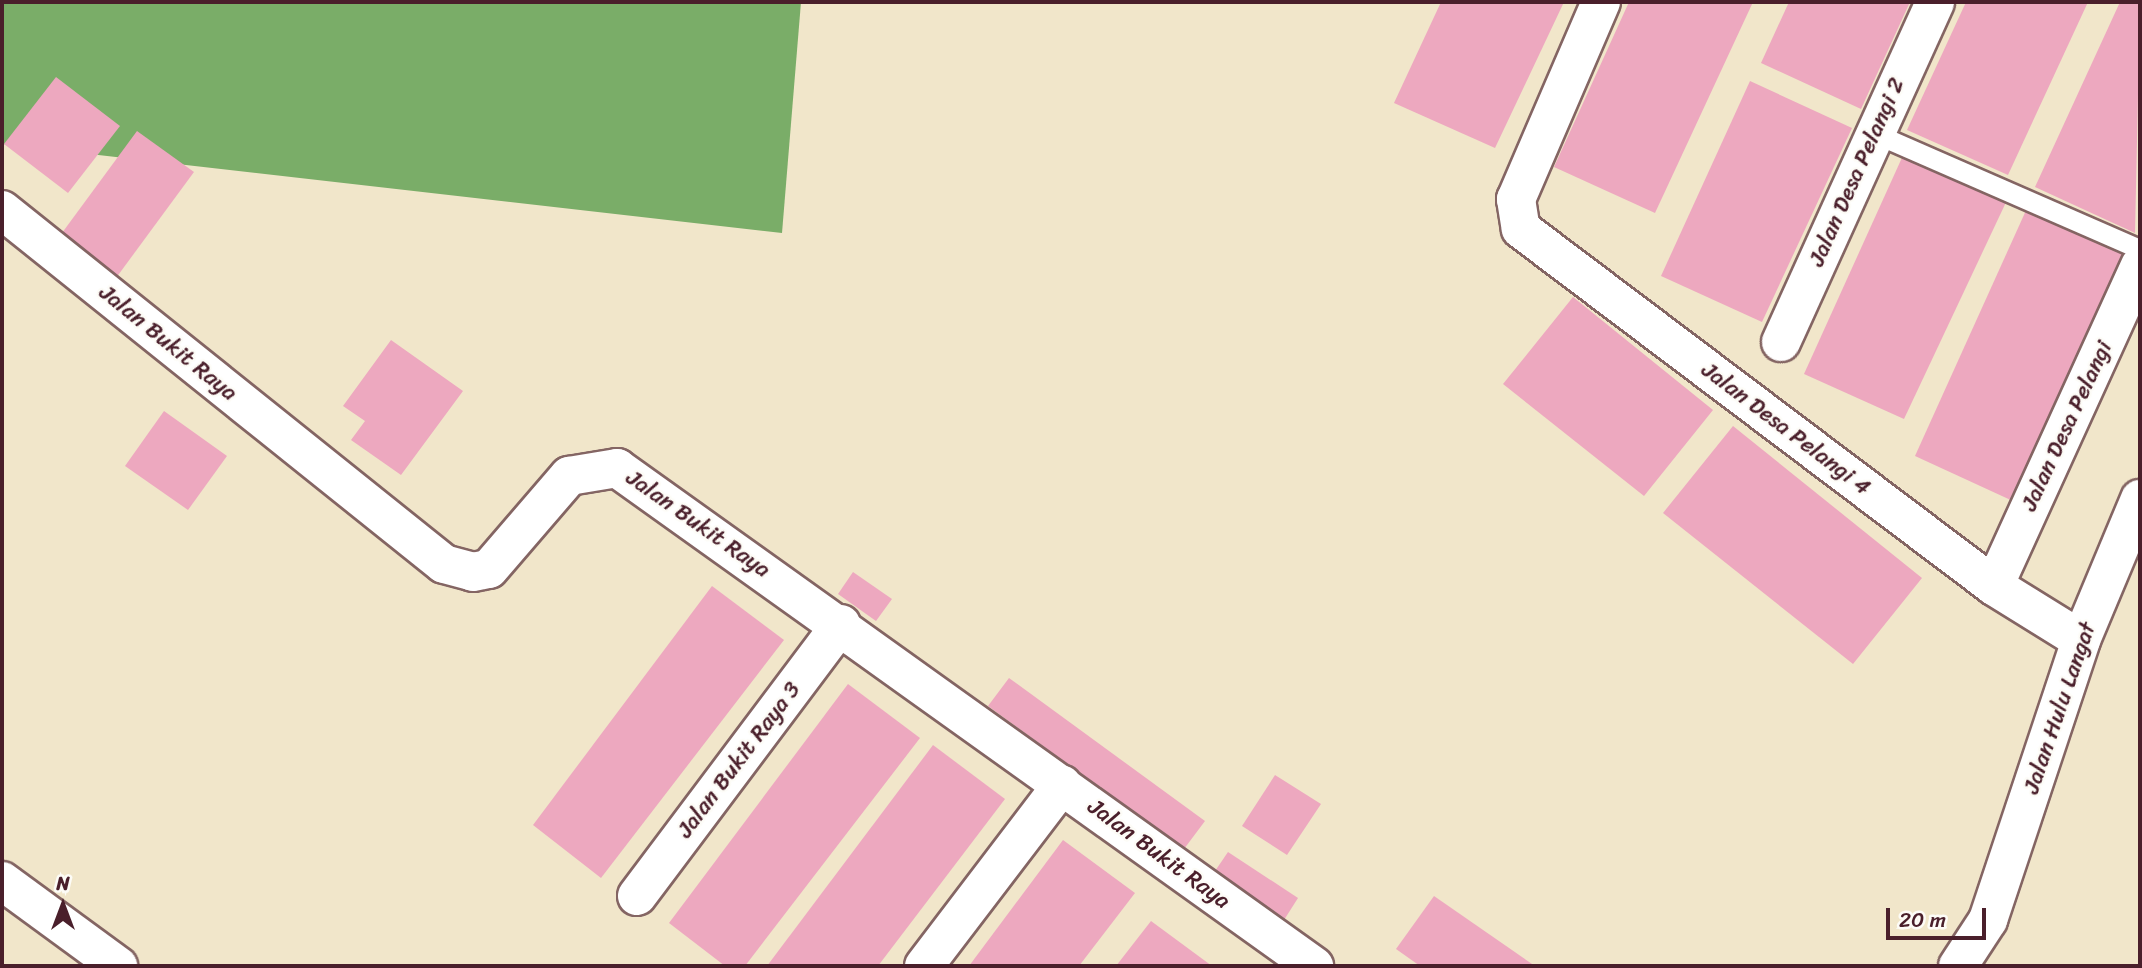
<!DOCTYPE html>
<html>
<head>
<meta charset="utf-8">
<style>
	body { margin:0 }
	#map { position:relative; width:2142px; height:968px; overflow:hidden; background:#f1e6ca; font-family:Sriracha,sans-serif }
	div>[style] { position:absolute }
	.forest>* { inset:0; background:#7aad68 }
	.building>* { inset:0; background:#eda8bf }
	.roads { filter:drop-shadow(2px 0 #846563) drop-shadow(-2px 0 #846563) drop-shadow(0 2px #846563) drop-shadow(0 -2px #846563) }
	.lane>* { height:19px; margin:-9.5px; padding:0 9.5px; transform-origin:9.5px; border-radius:9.5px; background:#fff }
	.street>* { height:38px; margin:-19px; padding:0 19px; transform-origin:19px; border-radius:19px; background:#fff }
	.secondary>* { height:38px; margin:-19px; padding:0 19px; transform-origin:19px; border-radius:19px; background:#fff }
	span { translate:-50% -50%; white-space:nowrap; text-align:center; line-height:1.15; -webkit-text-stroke:5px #fdfcf7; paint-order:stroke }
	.street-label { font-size:23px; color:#4a1f2b }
	.frame { position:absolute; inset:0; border:4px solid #4a1f2b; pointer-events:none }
	.north { position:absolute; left:28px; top:870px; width:70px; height:70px; -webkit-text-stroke:5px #fdfcf7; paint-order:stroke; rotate:0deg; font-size:19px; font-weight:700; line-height:28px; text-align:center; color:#4a1f2b }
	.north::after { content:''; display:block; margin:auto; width:24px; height:32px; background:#4a1f2b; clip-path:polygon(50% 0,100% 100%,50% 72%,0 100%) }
	.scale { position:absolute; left:1886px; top:908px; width:100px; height:32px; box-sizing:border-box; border:4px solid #4a1f2b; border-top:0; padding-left:9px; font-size:21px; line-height:24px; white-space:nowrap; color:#4a1f2b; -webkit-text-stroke:5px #fdfcf7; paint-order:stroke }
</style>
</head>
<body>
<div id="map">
	<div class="forest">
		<i style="clip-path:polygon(2px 2px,801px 2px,782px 233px,2px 144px)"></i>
	</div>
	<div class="building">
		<i style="clip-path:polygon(1441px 2px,1564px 2px,1495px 148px,1394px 103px)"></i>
		<i style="clip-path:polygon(1629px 2px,1753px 2px,1655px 213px,1554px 167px)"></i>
		<i style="clip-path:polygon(1789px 2px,1910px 2px,1861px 109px,1761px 63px)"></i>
		<i style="clip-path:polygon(1966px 2px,2088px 2px,2008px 175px,1907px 130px)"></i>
		<i style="clip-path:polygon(2120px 2px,2140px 2px,2135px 233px,2035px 187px)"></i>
		<i style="clip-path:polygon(56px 77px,120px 126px,68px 193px,4px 144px)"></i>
		<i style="clip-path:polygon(1750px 81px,1852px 128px,1762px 322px,1661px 276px)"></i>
		<i style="clip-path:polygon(137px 131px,194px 172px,116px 278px,59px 237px)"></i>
		<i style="clip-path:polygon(1905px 151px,2008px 198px,1904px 419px,1804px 374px)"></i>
		<i style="clip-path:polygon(2028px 206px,2131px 253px,2015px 502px,1915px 456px)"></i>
		<i style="clip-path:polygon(1573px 297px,1713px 410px,1644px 496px,1503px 384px)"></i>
		<i style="clip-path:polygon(391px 340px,463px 391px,401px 475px,351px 440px,365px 421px,343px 406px)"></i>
		<i style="clip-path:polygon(164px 411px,227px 456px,188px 510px,125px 466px)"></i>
		<i style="clip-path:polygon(1733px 426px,1922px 578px,1853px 664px,1663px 513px)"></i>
		<i style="clip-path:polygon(853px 572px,892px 599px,876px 621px,838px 594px)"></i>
		<i style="clip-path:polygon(712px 586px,784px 640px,601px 878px,533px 825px)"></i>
		<i style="clip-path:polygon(1009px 678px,1205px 821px,1184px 849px,988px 706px)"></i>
		<i style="clip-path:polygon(848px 684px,920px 738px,745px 966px,725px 966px,669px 923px)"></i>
		<i style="clip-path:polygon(933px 745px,1005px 799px,878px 966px,767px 966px)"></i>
		<i style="clip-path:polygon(1275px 775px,1321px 804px,1287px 855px,1242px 826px)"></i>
		<i style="clip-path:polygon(1063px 840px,1135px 893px,1079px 966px,969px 966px)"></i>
		<i style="clip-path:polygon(1228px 852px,1298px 898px,1284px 920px,1213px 874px)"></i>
		<i style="clip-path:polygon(1434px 896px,1535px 966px,1420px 966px,1396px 949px)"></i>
		<i style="clip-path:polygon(1151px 921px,1212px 966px,1116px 966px)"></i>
	</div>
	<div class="roads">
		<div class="lane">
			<i style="left:1874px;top:133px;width:290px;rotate:23.6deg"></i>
		</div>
		<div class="street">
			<i style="left:1601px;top:2px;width:215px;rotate:113.3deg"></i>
			<i style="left:1516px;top:199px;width:30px;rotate:81deg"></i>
			<i style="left:1521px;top:229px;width:593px;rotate:37.04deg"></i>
			<i style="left:1994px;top:586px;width:102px;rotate:31.8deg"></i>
			<i style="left:2px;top:210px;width:566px;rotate:38.69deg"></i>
			<i style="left:444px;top:564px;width:30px;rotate:15deg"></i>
			<i style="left:473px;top:572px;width:16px;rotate:-11deg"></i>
			<i style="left:489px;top:569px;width:123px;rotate:-49.3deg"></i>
			<i style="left:569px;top:476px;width:49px;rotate:-9.5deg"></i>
			<i style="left:617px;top:468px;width:857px;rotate:35.55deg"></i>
			<i style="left:1781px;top:342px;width:373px;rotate:-65.6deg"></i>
			<i style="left:1994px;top:586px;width:352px;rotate:-65.5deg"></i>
			<i style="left:2px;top:881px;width:144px;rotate:36.2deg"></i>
			<i style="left:637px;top:896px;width:340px;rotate:-53.1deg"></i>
			<i style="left:924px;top:966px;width:228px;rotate:-52.7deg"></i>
		</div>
		<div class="secondary">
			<i style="left:1958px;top:966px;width:55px;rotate:-56.9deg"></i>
			<i style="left:1988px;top:920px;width:295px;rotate:-71.6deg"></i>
			<i style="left:2081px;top:640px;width:153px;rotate:-67.3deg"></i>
		</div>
	</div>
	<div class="street-label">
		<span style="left:1857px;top:172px;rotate:-66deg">Jalan Desa Pelangi 2</span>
		<span style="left:168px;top:343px;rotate:39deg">Jalan Bukit Raya</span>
		<span style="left:2067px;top:426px;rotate:-65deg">Jalan Desa Pelangi</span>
		<span style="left:1786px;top:429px;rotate:37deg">Jalan Desa Pelangi 4</span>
		<span style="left:698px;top:524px;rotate:35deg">Jalan Bukit Raya</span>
		<span style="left:2060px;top:708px;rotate:-71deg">Jalan Hulu Langat</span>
		<span style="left:739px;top:760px;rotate:-53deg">Jalan Bukit Raya 3</span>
		<span style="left:1159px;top:854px;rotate:36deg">Jalan Bukit Raya</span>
	</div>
	<div class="frame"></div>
	<div class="north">N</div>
	<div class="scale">20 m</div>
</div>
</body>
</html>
